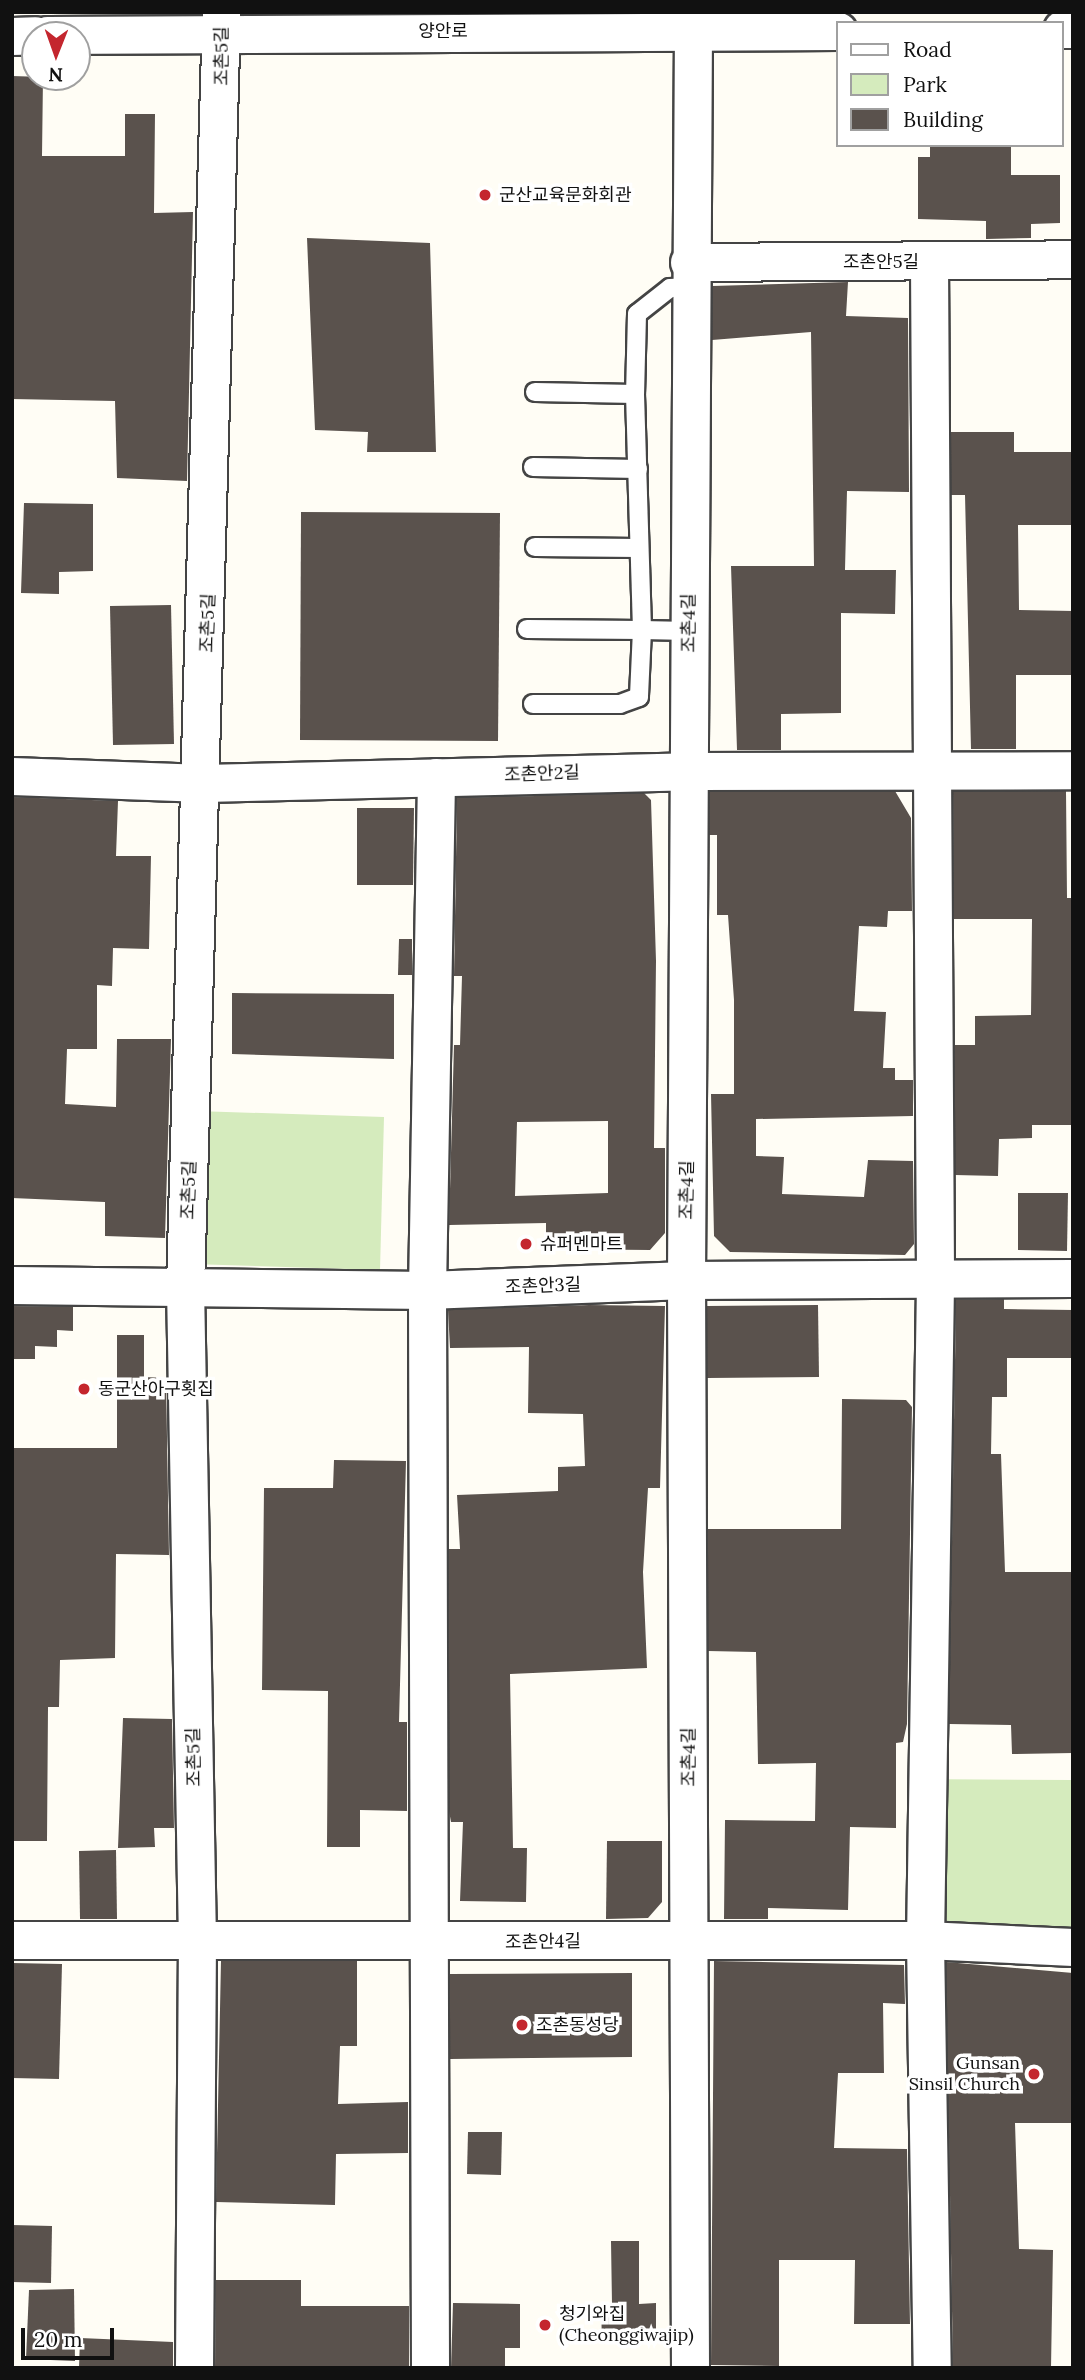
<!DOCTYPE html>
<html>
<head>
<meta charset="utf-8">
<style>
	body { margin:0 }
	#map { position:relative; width:1085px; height:2380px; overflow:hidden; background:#fffdf5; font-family:Lora,"Noto Sans KR",serif }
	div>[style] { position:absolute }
	.green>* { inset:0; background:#d5ebbd }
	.building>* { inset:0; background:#5a524d }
	.roads { filter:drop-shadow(2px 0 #444) drop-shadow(-2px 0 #444) drop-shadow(0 2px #444) drop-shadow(0 -2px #444) }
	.service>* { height:18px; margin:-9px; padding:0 9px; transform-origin:9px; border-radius:9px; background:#fff }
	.minor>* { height:37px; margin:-18.5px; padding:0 18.5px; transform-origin:18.5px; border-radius:18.5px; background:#fff }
	.dots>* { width:19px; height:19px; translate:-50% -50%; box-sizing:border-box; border:4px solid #fff; border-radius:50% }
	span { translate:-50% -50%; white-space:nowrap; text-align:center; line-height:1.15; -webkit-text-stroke:7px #fff; paint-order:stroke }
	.street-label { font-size:18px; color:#111 }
	.poi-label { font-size:18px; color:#111 }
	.left { translate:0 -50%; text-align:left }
	.right { translate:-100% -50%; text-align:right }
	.frame { position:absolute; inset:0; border:14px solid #111; pointer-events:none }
	.legend { position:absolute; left:836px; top:21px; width:228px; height:126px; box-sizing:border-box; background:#fff; border:2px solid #a0a0a0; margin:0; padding:9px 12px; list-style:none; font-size:21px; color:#111 }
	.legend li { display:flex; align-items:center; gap:14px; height:35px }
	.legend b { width:35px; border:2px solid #a0a0a0 }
	.north { position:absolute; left:21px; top:21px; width:70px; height:70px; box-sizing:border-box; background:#fff; border:2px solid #a0a0a0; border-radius:50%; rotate:181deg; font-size:19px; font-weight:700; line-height:28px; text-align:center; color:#111 }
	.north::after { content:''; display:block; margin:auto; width:24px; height:32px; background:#c4262e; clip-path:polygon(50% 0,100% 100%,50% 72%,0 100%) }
	.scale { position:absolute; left:21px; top:2328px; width:93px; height:32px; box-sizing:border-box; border:4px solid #111; border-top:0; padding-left:9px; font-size:21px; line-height:24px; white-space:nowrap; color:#111; -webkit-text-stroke:5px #fff; paint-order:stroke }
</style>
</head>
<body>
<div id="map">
	<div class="green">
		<i style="clip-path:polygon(196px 1111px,384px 1117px,380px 1270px,191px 1264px)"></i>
		<i style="clip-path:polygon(913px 1779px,1073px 1780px,1073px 1942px,937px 1939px)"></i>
	</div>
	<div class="building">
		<i style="clip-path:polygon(12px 76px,43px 77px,42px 156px,125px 156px,125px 114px,155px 114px,154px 213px,193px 212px,187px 481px,117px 478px,115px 401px,12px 399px)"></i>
		<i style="clip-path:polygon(930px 145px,1011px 145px,1011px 175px,1060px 175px,1060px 223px,1031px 224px,1031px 238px,986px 239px,986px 221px,918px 219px,918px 157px,930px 157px)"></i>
		<i style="clip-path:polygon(307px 238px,430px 243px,436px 452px,367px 452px,368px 432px,315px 430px)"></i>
		<i style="clip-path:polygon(848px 282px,846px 316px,908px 318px,909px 492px,847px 491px,845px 570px,896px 570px,895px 614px,841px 613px,841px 713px,781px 714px,781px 750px,737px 750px,731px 566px,814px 566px,811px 332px,712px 340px,712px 286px)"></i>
		<i style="clip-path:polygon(951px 432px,1014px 432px,1014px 452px,1073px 452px,1073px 525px,1018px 525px,1019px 610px,1073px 611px,1073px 675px,1016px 675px,1016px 749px,971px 749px,965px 495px,951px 495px)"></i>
		<i style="clip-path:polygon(24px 503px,93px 504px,93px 571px,59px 572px,59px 594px,21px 593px)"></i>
		<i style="clip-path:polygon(301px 512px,500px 513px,498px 741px,300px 740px)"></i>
		<i style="clip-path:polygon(171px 605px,174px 744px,113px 745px,110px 606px)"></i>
		<i style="clip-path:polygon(895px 791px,911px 818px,912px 911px,888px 911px,887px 927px,859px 926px,854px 1011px,886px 1012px,883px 1068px,895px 1068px,895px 1080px,913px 1080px,913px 1116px,756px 1119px,756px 1156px,784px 1157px,782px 1194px,864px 1197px,868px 1160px,913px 1161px,914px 1244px,905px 1255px,730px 1252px,714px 1236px,711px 1094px,734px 1094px,734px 1000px,728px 915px,717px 915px,717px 835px,709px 835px,710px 792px)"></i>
		<i style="clip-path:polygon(953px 791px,1066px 791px,1067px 898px,1073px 898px,1073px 1125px,1032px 1125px,1032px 1138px,999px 1139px,998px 1176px,955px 1175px,955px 1045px,975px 1045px,975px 1016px,1031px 1015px,1032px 919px,954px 919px)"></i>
		<i style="clip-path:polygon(evenodd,644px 793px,651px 800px,656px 961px,654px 1148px,665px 1148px,665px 1233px,650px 1250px,546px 1249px,546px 1223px,449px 1225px,454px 1045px,460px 1045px,462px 976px,454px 976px,457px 798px,644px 793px,608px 1121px,608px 1193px,515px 1196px,517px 1122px,608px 1121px)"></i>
		<i style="clip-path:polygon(12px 797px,118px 801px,116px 856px,151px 856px,149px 949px,113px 948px,112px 986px,97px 985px,97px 1049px,67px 1049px,65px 1104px,116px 1107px,117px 1039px,171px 1039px,165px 1238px,105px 1236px,105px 1202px,12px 1198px)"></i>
		<i style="clip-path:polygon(357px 808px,414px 808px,413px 885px,357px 885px)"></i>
		<i style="clip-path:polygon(399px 939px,412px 939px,412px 975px,398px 975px)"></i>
		<i style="clip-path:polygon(232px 993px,394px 994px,394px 1059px,232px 1054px)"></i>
		<i style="clip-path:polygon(1018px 1193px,1068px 1193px,1067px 1251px,1018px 1250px)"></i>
		<i style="clip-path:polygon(1004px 1299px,1004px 1309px,1073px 1310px,1073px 1358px,1007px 1358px,1007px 1397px,992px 1397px,991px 1454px,1001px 1454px,1005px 1572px,1073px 1572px,1073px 1753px,1012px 1754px,1011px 1725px,949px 1724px,956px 1300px)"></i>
		<i style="clip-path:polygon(589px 1305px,665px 1306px,660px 1488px,648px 1488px,643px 1572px,647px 1668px,510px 1674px,513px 1848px,527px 1848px,526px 1902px,460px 1901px,463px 1822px,451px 1822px,449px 1811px,449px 1549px,460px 1549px,457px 1495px,558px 1491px,558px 1467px,585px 1466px,583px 1414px,528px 1413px,529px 1347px,450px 1348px,448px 1310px)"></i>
		<i style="clip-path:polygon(818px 1305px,819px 1377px,707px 1378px,707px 1306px)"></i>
		<i style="clip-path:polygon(12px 1306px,73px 1307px,73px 1331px,57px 1330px,57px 1347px,35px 1346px,35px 1359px,12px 1359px)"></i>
		<i style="clip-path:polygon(117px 1335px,144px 1335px,144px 1377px,166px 1378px,169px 1555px,116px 1554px,115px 1658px,60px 1660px,59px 1707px,48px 1707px,47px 1841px,12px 1841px,12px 1448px,117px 1448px)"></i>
		<i style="clip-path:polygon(842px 1399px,906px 1400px,912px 1407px,907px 1724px,903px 1742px,896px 1743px,896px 1828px,850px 1827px,848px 1910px,768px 1908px,768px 1919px,724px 1919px,725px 1820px,815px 1821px,816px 1763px,758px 1764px,756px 1652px,708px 1651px,708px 1529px,841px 1529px)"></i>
		<i style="clip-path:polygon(334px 1460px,406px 1461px,399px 1722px,407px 1722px,407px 1811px,360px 1810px,360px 1847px,327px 1847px,328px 1691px,262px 1690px,264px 1488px,333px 1488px)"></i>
		<i style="clip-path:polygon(123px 1718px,172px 1719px,174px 1828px,154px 1828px,155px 1847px,118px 1848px)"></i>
		<i style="clip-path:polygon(607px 1841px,662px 1841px,662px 1902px,648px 1918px,606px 1919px)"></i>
		<i style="clip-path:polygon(116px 1850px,117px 1919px,80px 1919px,79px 1851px)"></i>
		<i style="clip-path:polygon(221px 1961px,357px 1961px,357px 2046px,340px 2046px,338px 2104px,408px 2102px,408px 2153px,336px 2154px,335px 2205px,216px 2202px)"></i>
		<i style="clip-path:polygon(714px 1961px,904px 1965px,905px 2004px,883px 2003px,884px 2073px,838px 2073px,834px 2148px,907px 2149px,910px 2324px,854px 2324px,855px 2260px,779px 2260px,779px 2366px,711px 2365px)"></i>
		<i style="clip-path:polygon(946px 1962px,1073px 1973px,1073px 2123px,1015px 2123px,1019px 2249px,1053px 2250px,1051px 2368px,953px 2368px)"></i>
		<i style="clip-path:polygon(12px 1963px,62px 1964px,59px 2079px,12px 2078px)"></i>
		<i style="clip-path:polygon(632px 1973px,632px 2057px,450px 2059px,450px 1974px)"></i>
		<i style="clip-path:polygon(468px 2132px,502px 2132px,501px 2175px,467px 2174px)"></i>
		<i style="clip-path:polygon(12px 2225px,52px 2226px,51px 2283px,12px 2282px)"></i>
		<i style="clip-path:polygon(611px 2241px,639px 2241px,639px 2304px,656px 2303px,656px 2342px,602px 2343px,601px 2305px,612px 2304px)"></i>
		<i style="clip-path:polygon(216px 2280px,301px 2280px,301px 2306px,409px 2306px,409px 2368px,215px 2368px)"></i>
		<i style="clip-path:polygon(74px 2289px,75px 2361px,26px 2359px,29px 2290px)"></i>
		<i style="clip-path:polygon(453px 2303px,520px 2304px,520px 2348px,505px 2348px,505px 2368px,451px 2368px)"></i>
		<i style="clip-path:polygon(80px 2338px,173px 2342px,173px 2368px,79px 2368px)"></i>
	</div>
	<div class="roads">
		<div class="service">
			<i style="left:689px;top:287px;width:19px;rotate:177deg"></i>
			<i style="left:670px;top:288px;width:42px;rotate:141.8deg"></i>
			<i style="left:637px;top:314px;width:80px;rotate:91.4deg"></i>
			<i style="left:635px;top:394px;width:236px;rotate:88.3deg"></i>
			<i style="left:642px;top:630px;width:47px;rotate:1.2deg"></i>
			<i style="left:535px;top:392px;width:100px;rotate:1.1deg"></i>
			<i style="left:533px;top:467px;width:105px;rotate:1.1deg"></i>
			<i style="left:535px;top:547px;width:103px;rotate:0.6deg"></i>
			<i style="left:527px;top:629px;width:115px;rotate:0.5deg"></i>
			<i style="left:642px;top:630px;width:67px;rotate:92.6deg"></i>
			<i style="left:639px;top:697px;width:20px;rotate:160deg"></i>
			<i style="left:620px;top:704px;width:87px;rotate:180deg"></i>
		</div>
		<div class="minor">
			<i style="left:1062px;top:29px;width:11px"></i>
			<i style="left:47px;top:35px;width:791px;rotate:-0.29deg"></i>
			<i style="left:12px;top:36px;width:23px;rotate:-2deg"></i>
			<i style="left:689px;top:262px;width:384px;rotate:-0.4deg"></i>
			<i style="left:929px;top:262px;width:1021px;rotate:89.66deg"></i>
			<i style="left:935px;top:1283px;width:657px;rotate:90.87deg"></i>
			<i style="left:925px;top:1940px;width:428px;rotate:89.1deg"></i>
			<i style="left:12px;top:776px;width:192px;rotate:2.1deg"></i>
			<i style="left:204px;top:783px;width:485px;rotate:-1.4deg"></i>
			<i style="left:689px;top:771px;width:384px;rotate:-0.1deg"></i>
			<i style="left:12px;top:1285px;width:415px;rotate:0.7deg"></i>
			<i style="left:427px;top:1290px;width:259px;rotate:-2.2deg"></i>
			<i style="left:686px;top:1280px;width:387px;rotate:-0.3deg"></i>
			<i style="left:12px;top:1940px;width:913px"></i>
			<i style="left:925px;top:1940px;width:148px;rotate:2.7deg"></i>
			<i style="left:194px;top:2368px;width:427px;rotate:-89.6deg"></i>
			<i style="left:197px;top:1941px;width:655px;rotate:-91.05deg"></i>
			<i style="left:185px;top:1286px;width:1275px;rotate:-88.38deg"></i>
			<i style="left:430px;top:2368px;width:1078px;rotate:-90.16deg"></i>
			<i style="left:427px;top:1290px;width:513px;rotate:-88.99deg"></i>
			<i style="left:690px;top:2368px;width:1088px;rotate:-90.21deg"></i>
			<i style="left:686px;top:1280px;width:1268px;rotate:-89.68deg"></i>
		</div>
	</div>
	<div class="dots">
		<i style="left:485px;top:195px;background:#c4262e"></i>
		<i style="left:526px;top:1244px;background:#c4262e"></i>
		<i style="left:84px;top:1389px;background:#c4262e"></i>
		<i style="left:522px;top:2025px;background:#c4262e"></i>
		<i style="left:1034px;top:2074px;background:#c4262e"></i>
		<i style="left:545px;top:2325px;background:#c4262e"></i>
	</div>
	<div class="street-label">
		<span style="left:443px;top:31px">양안로</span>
		<span style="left:222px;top:56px;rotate:-90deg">조촌5길</span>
		<span style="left:881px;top:262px">조촌안5길</span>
		<span style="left:208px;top:623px;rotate:-88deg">조촌5길</span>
		<span style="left:689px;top:623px;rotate:-90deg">조촌4길</span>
		<span style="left:542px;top:774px;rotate:-2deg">조촌안2길</span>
		<span style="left:189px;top:1190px;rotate:-88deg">조촌5길</span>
		<span style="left:687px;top:1190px;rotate:-89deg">조촌4길</span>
		<span style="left:543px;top:1286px;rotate:-2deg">조촌안3길</span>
		<span style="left:194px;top:1757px;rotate:-91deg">조촌5길</span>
		<span style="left:689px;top:1757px;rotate:-90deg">조촌4길</span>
		<span style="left:543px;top:1942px;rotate:-1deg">조촌안4길</span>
	</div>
	<div class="poi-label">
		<span class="left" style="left:499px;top:195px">군산교육문화회관</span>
		<span class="left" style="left:540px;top:1244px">슈퍼멘마트</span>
		<span class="left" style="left:98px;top:1389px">동군산아구횟집</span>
		<span class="left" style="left:536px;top:2025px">조촌동성당</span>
		<span class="right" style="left:1020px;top:2074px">Gunsan<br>Sinsil Church</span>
		<span class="left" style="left:559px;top:2325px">청기와집<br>(Cheonggiwajip)</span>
	</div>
	<div class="frame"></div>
	<ul class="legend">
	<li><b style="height:9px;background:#fff"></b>Road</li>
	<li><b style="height:19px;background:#d5ebbd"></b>Park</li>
	<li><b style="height:19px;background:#5a524d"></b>Building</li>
	</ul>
	<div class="north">N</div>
	<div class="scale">20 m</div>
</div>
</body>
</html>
